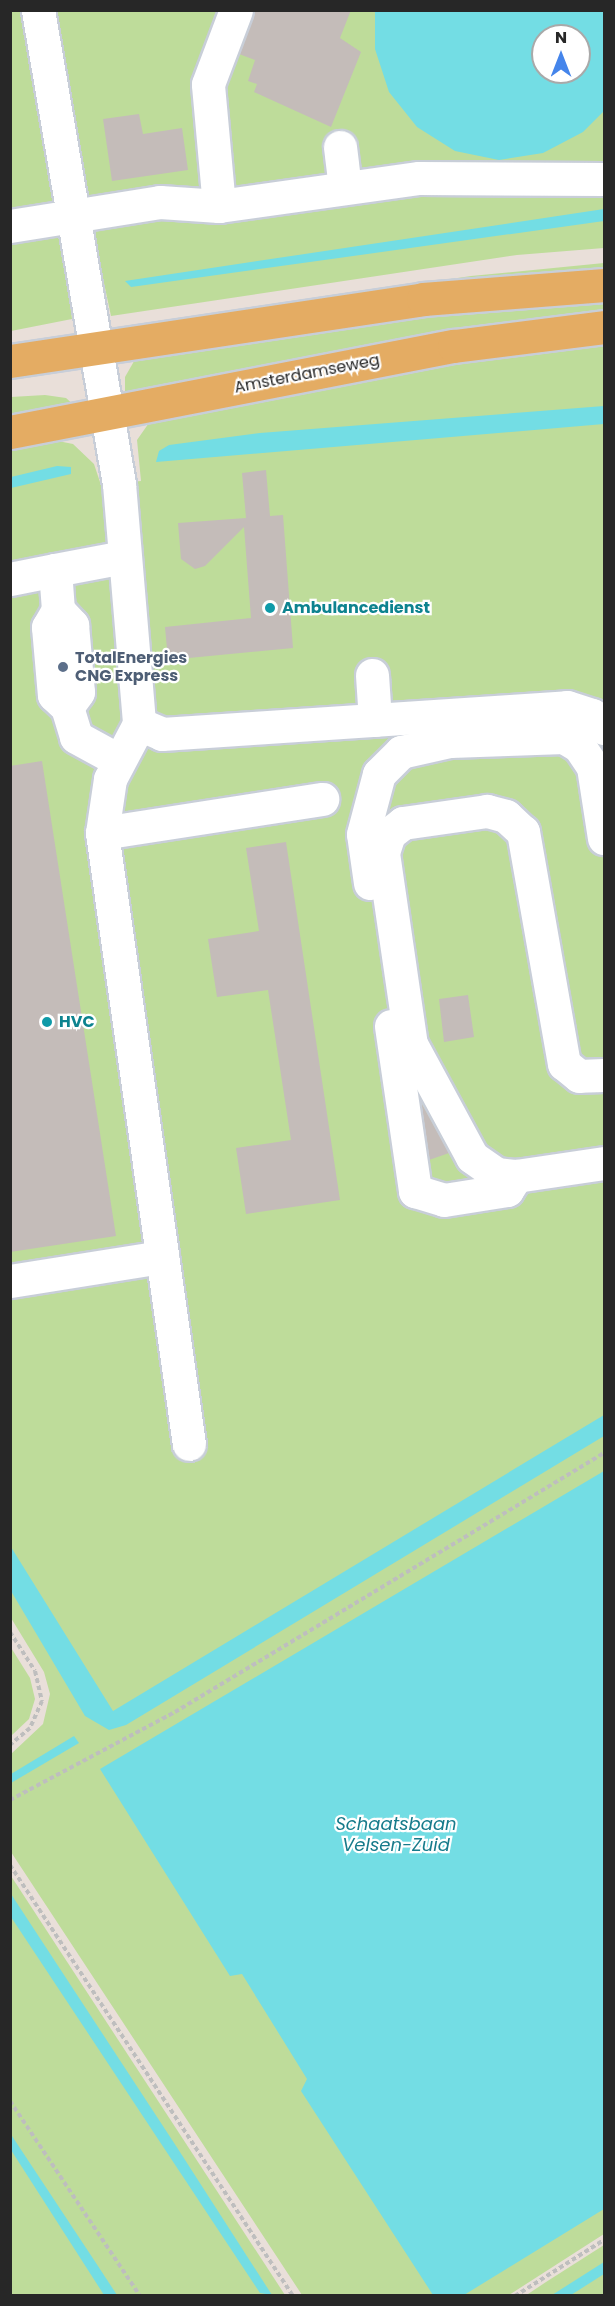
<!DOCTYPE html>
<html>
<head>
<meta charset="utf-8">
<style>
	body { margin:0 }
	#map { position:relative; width:615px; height:2306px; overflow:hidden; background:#e9dfd9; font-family:Poppins,sans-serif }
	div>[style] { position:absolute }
	.green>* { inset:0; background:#bedc9a }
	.water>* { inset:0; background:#73dde4 }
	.building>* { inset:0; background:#c4bcb9 }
	.path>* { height:4px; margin-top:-2px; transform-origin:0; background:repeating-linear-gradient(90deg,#bebebe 0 4.5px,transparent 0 7.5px) }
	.roads { filter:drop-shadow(2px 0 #c8ced8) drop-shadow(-2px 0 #c8ced8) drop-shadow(0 2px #c8ced8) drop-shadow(0 -2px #c8ced8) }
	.minor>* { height:33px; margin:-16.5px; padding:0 16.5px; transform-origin:16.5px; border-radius:16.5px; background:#fff }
	.major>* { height:33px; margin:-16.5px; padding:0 16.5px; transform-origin:16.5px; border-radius:16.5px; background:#e4ac63 }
	.dots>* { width:16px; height:16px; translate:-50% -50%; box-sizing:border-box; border:3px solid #fff; border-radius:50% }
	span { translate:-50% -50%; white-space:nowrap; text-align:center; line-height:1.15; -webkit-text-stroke:4.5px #fff; paint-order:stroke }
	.street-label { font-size:16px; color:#272727 }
	.culture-label { font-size:16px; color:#0d838f; font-weight:700 }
	.left { translate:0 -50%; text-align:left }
	.service-label { font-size:16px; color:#4e5e75; font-weight:700 }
	.water-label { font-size:18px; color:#177b8b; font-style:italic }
	.frame { position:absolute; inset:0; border:12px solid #272727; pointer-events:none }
	.north { position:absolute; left:531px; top:24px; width:60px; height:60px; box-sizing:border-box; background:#fff; border:2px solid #a9a9a9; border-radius:50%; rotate:0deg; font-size:16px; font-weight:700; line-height:24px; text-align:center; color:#272727 }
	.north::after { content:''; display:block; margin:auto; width:21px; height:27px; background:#4585eb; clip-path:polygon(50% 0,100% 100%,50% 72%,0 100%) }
</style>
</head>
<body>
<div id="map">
	<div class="green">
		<i style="clip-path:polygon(evenodd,11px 11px,604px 11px,604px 248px,517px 255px,111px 316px,97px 250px,63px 254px,72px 319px,11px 331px,11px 11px,543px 36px,579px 36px,579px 72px,543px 72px,543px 36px)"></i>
		<i style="clip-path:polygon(604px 263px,604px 271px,140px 325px,471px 276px)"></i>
		<i style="clip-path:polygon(604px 296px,604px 312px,127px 395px,125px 391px,125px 377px,137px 356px,284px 330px)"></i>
		<i style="clip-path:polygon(604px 337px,604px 2234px,509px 2295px,302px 2295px,11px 1852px,11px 1754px,43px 1724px,50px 1694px,44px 1672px,11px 1618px,11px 442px,43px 438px,73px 444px,94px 464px,101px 485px,141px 481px,137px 440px,151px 420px,211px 403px)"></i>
		<i style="clip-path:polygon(45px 395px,66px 398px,75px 406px,11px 423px,11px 397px)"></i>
		<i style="clip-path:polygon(10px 1646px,30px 1678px,35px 1699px,29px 1719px,11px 1736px)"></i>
		<i style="clip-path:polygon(11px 1876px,285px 2295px,11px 2295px)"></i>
		<i style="clip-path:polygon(604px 2245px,604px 2295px,525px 2296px,546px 2282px)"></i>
	</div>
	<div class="water">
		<i style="clip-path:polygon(evenodd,375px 11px,604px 11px,604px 111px,583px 132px,543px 153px,499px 160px,455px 151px,417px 127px,389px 92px,375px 49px,375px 11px,543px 36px,579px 36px,579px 72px,543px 72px,543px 36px)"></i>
		<i style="clip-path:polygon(604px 209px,604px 221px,131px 287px,125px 281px)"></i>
		<i style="clip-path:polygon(604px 406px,604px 424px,156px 462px,159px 451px,169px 445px,260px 433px)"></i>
		<i style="clip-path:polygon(57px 466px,71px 467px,71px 474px,11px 488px,11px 477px)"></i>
		<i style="clip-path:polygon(604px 1415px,604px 1436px,126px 1725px,109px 1730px,85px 1716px,11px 1591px,11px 1547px,113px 1711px)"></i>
		<i style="clip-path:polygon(604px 1471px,604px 2209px,464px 2295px,433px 2295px,301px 2091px,307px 2079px,242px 1974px,230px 1976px,100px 1769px)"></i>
		<i style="clip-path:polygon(74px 1736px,79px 1743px,11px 1783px,11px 1774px)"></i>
		<i style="clip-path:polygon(11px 1894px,178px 2149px,272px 2295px,260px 2293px,11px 1917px)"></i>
		<i style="clip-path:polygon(10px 2133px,94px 2260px,117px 2295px,104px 2295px,11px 2150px)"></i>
		<i style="clip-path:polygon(604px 2262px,604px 2274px,571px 2295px,552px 2295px)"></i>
	</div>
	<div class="building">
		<i style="clip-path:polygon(254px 10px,351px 10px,340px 38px,361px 52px,331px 127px,254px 92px,257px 84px,248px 81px,255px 60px,239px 54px)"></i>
		<i style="clip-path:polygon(139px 114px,143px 134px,182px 128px,188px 170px,112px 181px,103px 119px)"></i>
		<i style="clip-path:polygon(266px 470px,270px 516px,283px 515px,293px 648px,168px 660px,165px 627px,251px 618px,244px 527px,205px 566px,195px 569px,181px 559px,178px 523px,246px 518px,242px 473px)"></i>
		<i style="clip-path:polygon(42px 761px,116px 1236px,10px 1252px,10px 766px)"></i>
		<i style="clip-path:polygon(286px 842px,340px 1200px,246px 1214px,236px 1148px,291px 1140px,268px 990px,217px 997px,208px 939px,259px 931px,246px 848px)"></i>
		<i style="clip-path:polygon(468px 995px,474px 1037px,444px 1042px,439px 999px)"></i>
		<i style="clip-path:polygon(421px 1102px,449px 1153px,429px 1160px)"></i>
	</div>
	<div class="path">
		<i style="left:10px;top:1632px;width:46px;rotate:57.3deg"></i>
		<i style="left:35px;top:1671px;width:31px;rotate:77deg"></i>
		<i style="left:42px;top:1701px;width:30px;rotate:114deg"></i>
		<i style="left:30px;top:1728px;width:26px;rotate:140deg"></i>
		<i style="left:10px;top:1800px;width:187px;rotate:-28.1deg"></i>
		<i style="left:175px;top:1712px;width:501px;rotate:-31.12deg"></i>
		<i style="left:10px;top:1865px;width:516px;rotate:56.71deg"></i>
		<i style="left:10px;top:2101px;width:234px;rotate:56.3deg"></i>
		<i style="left:515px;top:2296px;width:105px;rotate:-32.2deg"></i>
	</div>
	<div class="roads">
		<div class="minor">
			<i style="left:38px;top:10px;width:481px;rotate:80.3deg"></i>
			<i style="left:119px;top:484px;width:241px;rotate:85.2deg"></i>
			<i style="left:139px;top:724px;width:62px;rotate:117.8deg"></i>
			<i style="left:110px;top:779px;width:55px;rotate:98.4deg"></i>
			<i style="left:102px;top:833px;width:617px;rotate:81.9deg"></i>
			<i style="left:340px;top:147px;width:41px;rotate:83deg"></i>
			<i style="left:219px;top:206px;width:122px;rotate:-95.2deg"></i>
			<i style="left:208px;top:84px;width:79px;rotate:-69.3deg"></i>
			<i style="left:10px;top:226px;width:152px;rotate:-9.1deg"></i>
			<i style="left:160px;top:202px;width:59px;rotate:3.9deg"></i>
			<i style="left:219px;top:206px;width:202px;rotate:-8deg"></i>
			<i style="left:419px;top:178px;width:185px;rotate:0.3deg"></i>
			<i style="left:55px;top:570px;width:70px;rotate:-10.7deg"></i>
			<i style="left:10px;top:579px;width:46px;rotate:-11.3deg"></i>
			<i style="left:55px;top:570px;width:40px;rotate:85.7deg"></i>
			<i style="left:58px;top:610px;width:20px;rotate:120deg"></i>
			<i style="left:48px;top:627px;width:68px;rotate:85deg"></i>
			<i style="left:54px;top:695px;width:18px;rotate:43deg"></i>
			<i style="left:67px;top:707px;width:31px;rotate:73deg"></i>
			<i style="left:76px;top:737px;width:48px;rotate:28.7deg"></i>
			<i style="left:58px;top:610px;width:21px;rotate:47deg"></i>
			<i style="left:72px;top:625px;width:67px;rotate:84.9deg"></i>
			<i style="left:78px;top:692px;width:19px;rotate:126deg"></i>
			<i style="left:372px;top:675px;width:45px;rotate:86.2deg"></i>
			<i style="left:139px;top:724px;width:25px;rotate:23deg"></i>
			<i style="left:162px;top:734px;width:406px;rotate:-3.8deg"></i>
			<i style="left:567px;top:707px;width:26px;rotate:18deg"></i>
			<i style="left:592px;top:715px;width:18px;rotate:47deg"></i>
			<i style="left:102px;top:833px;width:223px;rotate:-8.8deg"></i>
			<i style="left:370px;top:883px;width:49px;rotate:-98.1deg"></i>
			<i style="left:363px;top:834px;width:62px;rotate:-75.1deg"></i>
			<i style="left:379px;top:774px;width:31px;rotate:-45deg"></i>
			<i style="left:401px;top:752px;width:50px;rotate:-12.7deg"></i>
			<i style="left:450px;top:741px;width:114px;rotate:-2deg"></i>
			<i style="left:564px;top:737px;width:17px;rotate:31deg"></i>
			<i style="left:579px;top:746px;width:25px;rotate:56deg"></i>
			<i style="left:593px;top:767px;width:72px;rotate:81.2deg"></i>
			<i style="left:391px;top:1026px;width:167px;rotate:81.7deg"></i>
			<i style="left:415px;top:1191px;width:30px;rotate:17deg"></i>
			<i style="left:444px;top:1200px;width:64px;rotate:-9deg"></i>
			<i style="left:507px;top:1190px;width:17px;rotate:-57deg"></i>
			<i style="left:604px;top:1075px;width:25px;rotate:178deg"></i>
			<i style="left:579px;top:1076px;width:19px;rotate:-141deg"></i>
			<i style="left:564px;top:1064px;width:236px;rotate:-100deg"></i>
			<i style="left:523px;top:832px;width:23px;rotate:-137deg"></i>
			<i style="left:506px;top:816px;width:20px;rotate:-165deg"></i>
			<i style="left:487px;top:811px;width:85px;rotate:171.9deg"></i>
			<i style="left:403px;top:823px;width:18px;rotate:142deg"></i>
			<i style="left:389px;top:834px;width:20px;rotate:108deg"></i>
			<i style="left:383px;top:853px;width:193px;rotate:81.7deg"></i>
			<i style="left:411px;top:1044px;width:128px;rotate:61.6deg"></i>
			<i style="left:472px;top:1157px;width:29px;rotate:35deg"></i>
			<i style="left:496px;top:1174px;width:20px;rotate:6deg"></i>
			<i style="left:516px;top:1176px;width:89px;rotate:-8.4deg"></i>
			<i style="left:10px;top:1281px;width:154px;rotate:-9deg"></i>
		</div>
		<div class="major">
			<i style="left:10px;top:361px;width:418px;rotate:-8.5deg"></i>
			<i style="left:423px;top:299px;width:182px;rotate:-4.4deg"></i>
			<i style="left:10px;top:432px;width:452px;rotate:-11deg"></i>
			<i style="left:454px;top:346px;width:151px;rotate:-7.2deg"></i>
		</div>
	</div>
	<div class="dots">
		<i style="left:270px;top:608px;background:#0f9aa8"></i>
		<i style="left:63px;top:667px;background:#5c6f8a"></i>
		<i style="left:47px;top:1022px;background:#0f9aa8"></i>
	</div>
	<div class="street-label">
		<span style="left:307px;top:374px;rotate:-11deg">Amsterdamseweg</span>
	</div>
	<div class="culture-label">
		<span class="left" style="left:282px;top:608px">Ambulancedienst</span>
		<span class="left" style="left:59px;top:1022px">HVC</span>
	</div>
	<div class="service-label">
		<span class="left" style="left:75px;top:667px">TotalEnergies<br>CNG Express</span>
	</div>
	<div class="water-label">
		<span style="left:396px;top:1835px">Schaatsbaan<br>Velsen-Zuid</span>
	</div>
	<div class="frame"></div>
	<div class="north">N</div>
</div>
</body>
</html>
